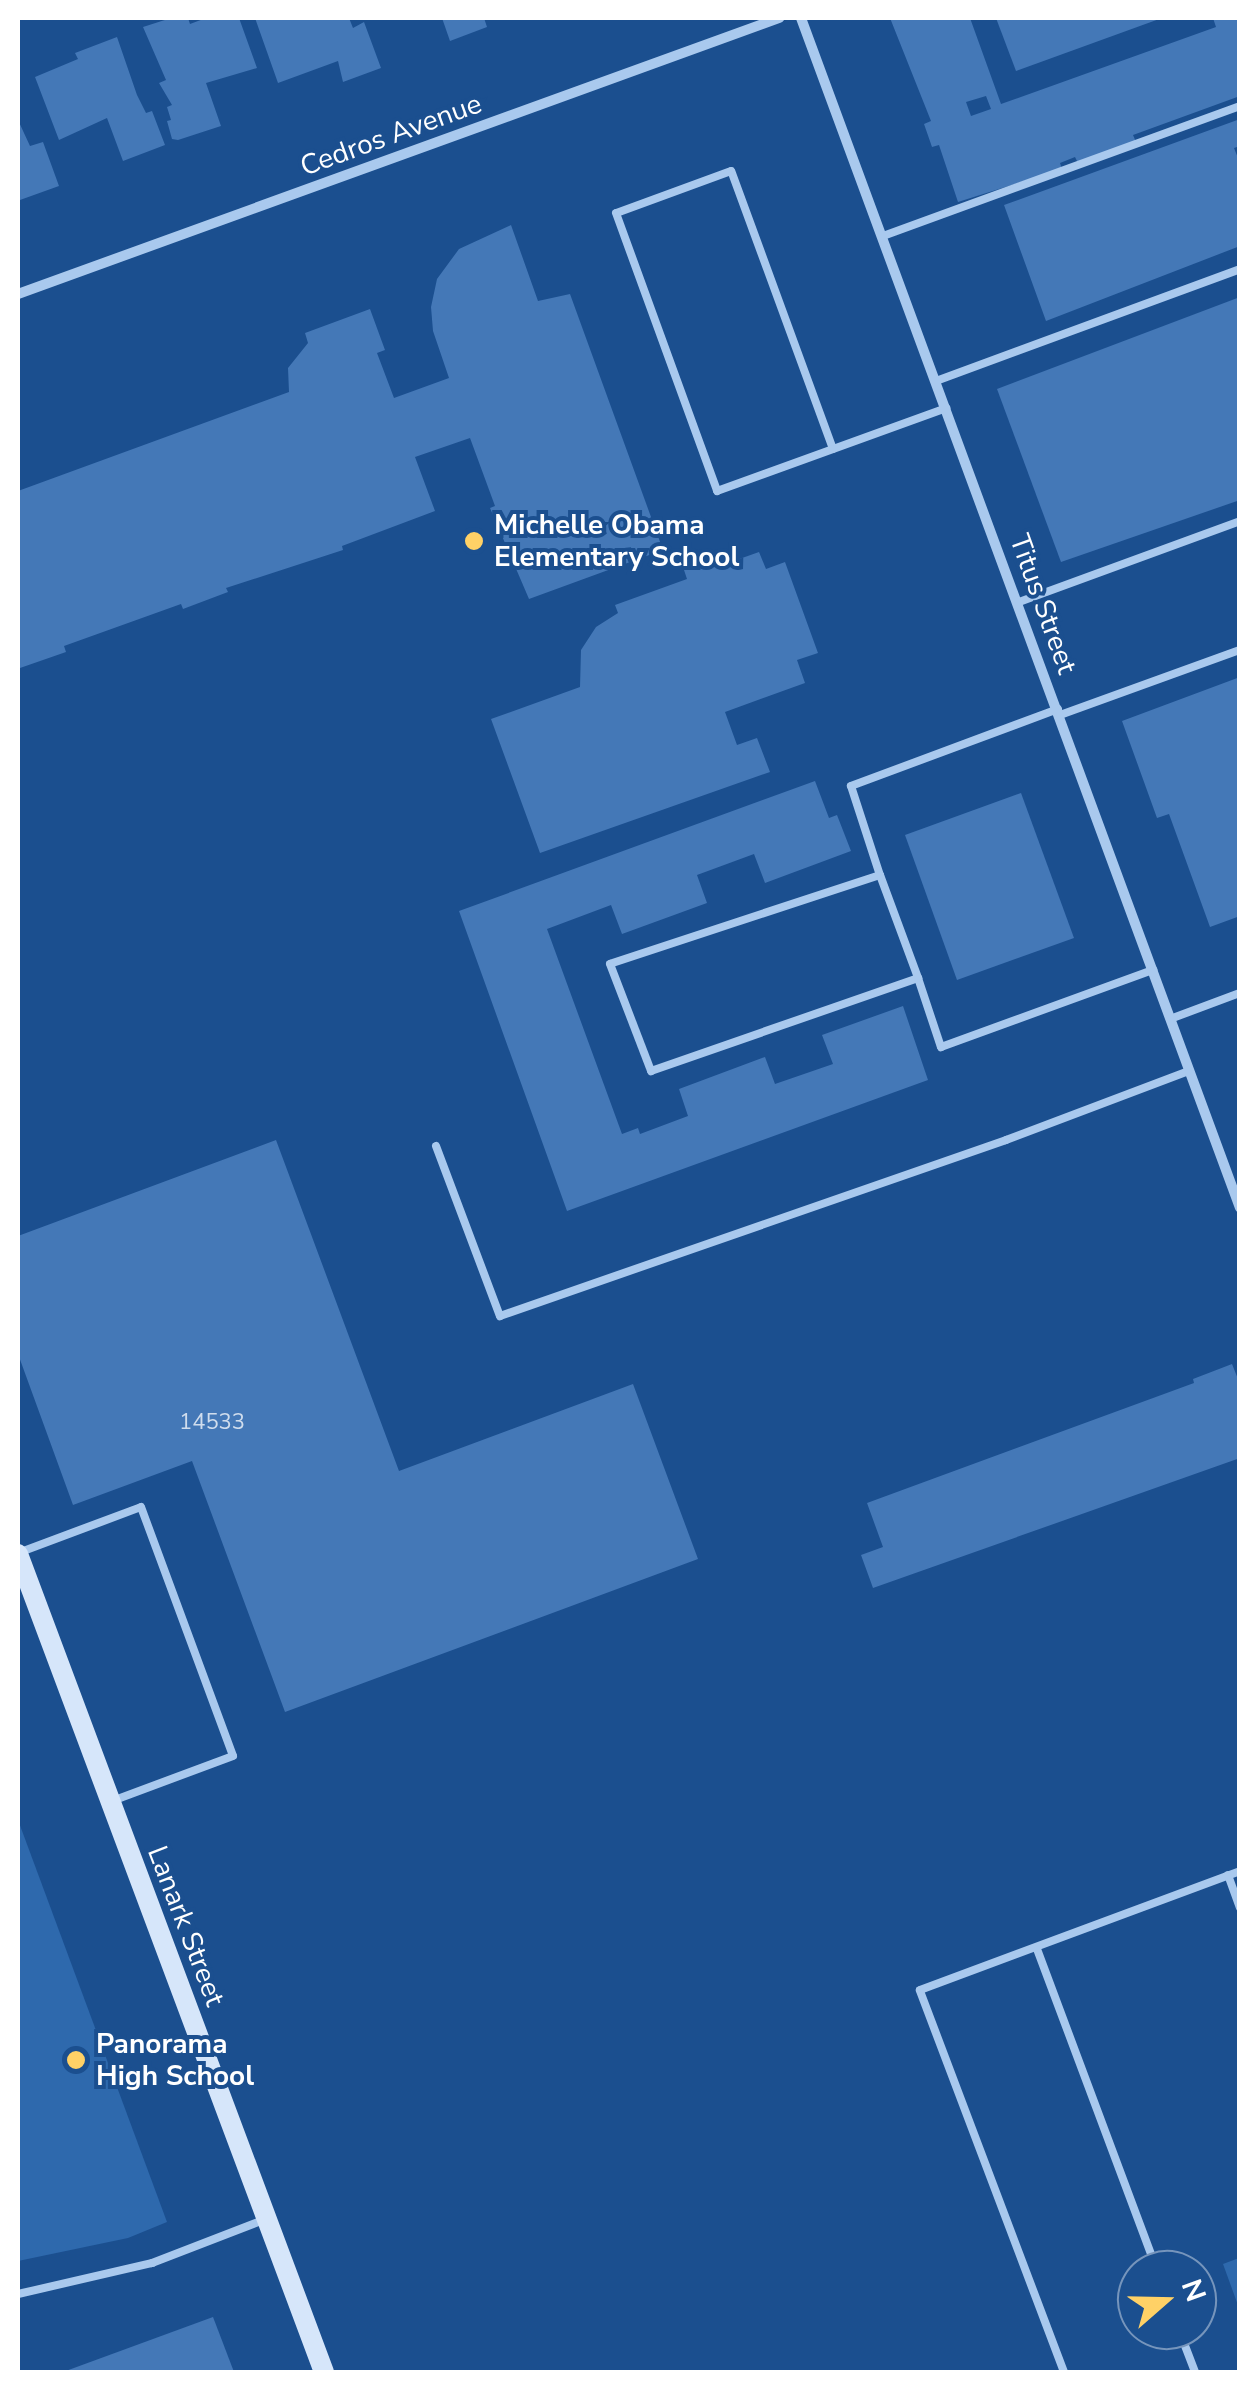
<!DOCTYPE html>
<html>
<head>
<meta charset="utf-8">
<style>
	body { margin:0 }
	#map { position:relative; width:1257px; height:2390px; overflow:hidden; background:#1b4f8f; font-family:"Nunito Sans",sans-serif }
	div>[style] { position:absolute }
	.green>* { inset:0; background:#2e69ad }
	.building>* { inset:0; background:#4478b7 }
	.lane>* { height:8px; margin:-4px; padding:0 4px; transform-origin:4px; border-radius:4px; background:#a9c9ee }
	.street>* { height:10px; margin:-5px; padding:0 5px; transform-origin:5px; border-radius:5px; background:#a9c9ee }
	.secondary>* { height:20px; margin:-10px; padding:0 10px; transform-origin:10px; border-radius:10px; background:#d6e6fa }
	.dots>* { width:28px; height:28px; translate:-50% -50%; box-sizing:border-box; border:5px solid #1b4f8f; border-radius:50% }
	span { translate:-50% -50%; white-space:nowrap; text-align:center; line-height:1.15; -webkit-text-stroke:8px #1b4f8f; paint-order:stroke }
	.number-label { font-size:22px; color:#d0dded }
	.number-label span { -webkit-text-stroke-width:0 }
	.street-label { font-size:28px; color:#fff }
	.poi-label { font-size:28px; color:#fff; font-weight:700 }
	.left { translate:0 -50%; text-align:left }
	.frame { position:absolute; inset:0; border:20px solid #fff; pointer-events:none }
	.north { position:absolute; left:1117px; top:2250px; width:100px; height:100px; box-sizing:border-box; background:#1b4f8f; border:2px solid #7695bc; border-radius:50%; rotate:70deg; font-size:28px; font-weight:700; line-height:40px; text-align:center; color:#fff }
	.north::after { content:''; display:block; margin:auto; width:35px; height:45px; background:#ffd166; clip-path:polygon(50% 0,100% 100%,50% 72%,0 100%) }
</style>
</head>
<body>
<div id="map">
	<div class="green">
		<i style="clip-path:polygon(18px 1820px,167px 2222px,128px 2238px,18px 2261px)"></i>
		<i style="clip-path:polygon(1239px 2258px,1240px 2258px,1239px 2308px,1223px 2264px)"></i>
	</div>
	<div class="building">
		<i style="clip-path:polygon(171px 18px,188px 18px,190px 24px,206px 18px,239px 18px,257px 68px,206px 83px,221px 126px,178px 140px,172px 139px,167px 121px,171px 120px,167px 107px,172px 105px,159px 83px,166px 80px,143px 27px)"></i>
		<i style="clip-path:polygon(255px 18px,349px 18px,353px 28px,364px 22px,381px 68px,343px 82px,338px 61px,278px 83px)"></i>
		<i style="clip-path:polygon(442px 18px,484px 18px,487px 27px,450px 41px)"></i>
		<i style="clip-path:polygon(evenodd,890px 18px,970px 18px,1001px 104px,1216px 27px,1213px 18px,1240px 18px,1240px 96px,1133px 135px,1136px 142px,1078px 163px,1075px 157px,1060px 163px,1062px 169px,958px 202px,939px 145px,932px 147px,924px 124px,931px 121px,890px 18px,986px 96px,991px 109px,971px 116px,966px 102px,986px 96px)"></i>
		<i style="clip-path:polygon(996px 18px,1162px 18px,1016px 71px)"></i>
		<i style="clip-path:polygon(117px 37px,137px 95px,146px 113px,152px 111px,165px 145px,123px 161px,107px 118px,59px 140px,35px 77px,78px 59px,75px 53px)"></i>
		<i style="clip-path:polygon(1240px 119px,1240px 146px,1234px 148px,1240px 163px,1240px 246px,1046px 321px,1004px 205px)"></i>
		<i style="clip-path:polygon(18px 120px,30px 146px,43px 142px,59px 186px,20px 200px)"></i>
		<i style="clip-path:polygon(511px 225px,538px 301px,570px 294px,663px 550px,529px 599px,490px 508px,495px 506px,470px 438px,415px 457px,435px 511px,342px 546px,343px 550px,226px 588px,228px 592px,183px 609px,181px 604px,64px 646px,66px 652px,20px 668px,18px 491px,289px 392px,288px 368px,308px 343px,305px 333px,370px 309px,385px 350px,377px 353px,394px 398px,449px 378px,433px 331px,431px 307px,437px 279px,459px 249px)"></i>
		<i style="clip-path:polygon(1240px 297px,1240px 500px,1061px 562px,997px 389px)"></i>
		<i style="clip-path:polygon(759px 552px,766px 569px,785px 562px,818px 653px,797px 660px,805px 683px,725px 712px,737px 745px,757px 738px,770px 772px,540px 853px,491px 719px,580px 687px,581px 650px,596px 627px,618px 613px,615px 605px,687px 579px,684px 570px,725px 555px,728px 563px)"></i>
		<i style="clip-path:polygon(1240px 677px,1240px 916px,1210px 927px,1169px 814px,1157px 818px,1122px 721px)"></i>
		<i style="clip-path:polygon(815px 781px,829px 818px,837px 815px,851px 851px,765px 883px,754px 854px,697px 875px,707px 903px,622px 934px,611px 905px,547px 929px,622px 1134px,638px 1128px,640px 1134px,688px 1116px,679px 1089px,765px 1057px,775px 1084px,833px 1064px,822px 1035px,903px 1006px,928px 1080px,567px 1211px,459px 911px)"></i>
		<i style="clip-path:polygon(1021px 793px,1074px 938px,957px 980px,905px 835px)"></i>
		<i style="clip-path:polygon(276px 1140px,399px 1471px,633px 1384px,698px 1559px,285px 1712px,192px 1461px,73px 1505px,18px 1354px,18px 1236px)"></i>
		<i style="clip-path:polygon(1232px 1364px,1240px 1384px,1240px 1458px,873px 1588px,861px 1555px,883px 1547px,867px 1503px,1194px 1383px,1193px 1379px)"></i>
		<i style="clip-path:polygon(213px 2317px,234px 2372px,63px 2372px)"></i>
	</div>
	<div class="lane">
		<i style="left:883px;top:236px;width:380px;rotate:-20deg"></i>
		<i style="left:936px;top:381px;width:324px;rotate:-20.2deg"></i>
		<i style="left:833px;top:449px;width:296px;rotate:-110.1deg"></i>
		<i style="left:731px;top:171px;width:122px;rotate:159.9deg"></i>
		<i style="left:616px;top:213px;width:296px;rotate:70deg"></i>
		<i style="left:717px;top:491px;width:244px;rotate:-19.9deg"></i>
		<i style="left:1019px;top:602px;width:235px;rotate:-20.1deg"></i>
		<i style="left:1058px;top:709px;width:221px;rotate:159.6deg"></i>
		<i style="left:851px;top:786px;width:94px;rotate:72deg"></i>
		<i style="left:880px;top:875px;width:284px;rotate:161.8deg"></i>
		<i style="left:610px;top:964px;width:115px;rotate:69deg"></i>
		<i style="left:651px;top:1071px;width:283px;rotate:-19.2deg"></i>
		<i style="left:918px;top:978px;width:73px;rotate:71.6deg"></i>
		<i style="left:941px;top:1047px;width:226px;rotate:-20deg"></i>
		<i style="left:1060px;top:715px;width:191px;rotate:-19.9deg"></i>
		<i style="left:880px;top:875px;width:110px;rotate:69.7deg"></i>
		<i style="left:1170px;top:1019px;width:75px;rotate:-20.4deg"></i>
		<i style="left:436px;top:1146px;width:182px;rotate:69.4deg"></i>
		<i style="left:500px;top:1316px;width:536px;rotate:-19.18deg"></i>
		<i style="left:1006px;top:1140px;width:196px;rotate:-20.7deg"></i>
		<i style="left:18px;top:1553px;width:131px;rotate:-20.5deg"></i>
		<i style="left:141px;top:1507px;width:265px;rotate:69.7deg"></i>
		<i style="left:233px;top:1756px;width:129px;rotate:159.6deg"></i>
		<i style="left:1228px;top:1875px;width:35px;rotate:70deg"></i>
		<i style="left:1037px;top:1949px;width:343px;rotate:69.5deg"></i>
		<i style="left:18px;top:2294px;width:138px;rotate:-13deg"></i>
		<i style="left:152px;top:2263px;width:122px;rotate:-21.1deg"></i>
		<i style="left:1179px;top:2330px;width:45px;rotate:69.1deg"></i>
		<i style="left:1064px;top:2372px;width:408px;rotate:-110.7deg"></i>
		<i style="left:920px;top:1990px;width:341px;rotate:-20.4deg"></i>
	</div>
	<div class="street">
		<i style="left:801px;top:18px;width:1268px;rotate:69.75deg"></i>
		<i style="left:18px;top:294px;width:810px;rotate:-19.93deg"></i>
	</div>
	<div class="secondary">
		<i style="left:18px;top:1554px;width:873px;rotate:69.49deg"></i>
	</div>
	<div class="dots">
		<i style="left:474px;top:541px;background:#ffd166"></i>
		<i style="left:76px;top:2060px;background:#ffd166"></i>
	</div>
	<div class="number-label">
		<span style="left:212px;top:1423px">14533</span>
	</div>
	<div class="street-label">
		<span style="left:391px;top:135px;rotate:-20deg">Cedros Avenue</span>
		<span style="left:1043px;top:604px;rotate:70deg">Titus Street</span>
		<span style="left:186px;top:1926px;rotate:69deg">Lanark Street</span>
	</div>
	<div class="poi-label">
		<span class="left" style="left:494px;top:541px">Michelle Obama<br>Elementary School</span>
		<span class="left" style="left:96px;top:2060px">Panorama<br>High School</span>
	</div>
	<div class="frame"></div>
	<div class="north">N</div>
</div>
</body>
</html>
